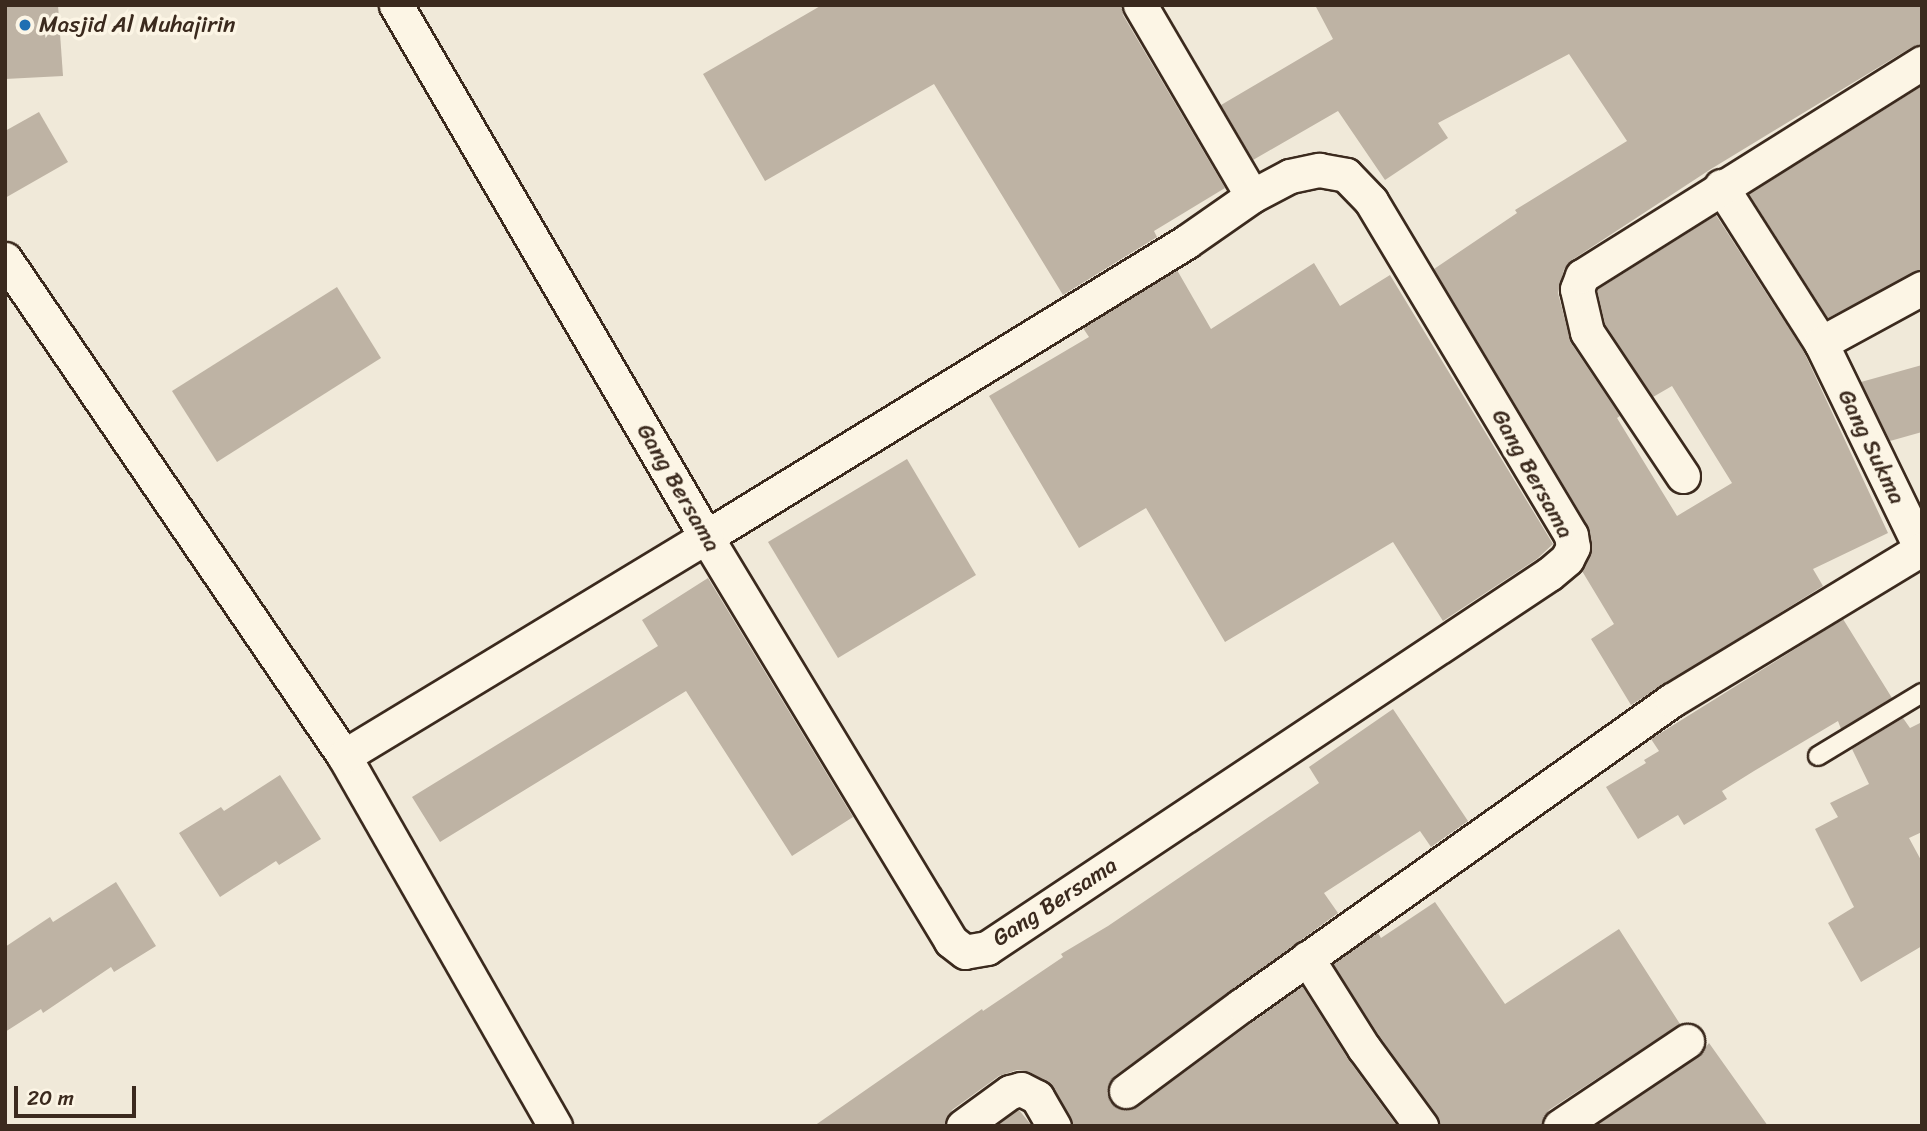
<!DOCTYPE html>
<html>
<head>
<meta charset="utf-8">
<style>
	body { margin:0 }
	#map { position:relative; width:1927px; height:1131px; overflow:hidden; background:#f0e9d9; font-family:Sriracha,sans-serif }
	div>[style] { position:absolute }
	.building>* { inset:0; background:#beb3a4 }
	.roads { filter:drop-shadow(2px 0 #3b2a1e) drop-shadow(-2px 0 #3b2a1e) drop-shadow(0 2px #3b2a1e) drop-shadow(0 -2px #3b2a1e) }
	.service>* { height:18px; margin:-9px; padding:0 9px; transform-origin:9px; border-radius:9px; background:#fcf5e5 }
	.minor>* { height:33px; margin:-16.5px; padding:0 16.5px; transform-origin:16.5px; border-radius:16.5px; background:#fcf5e5 }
	.dots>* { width:19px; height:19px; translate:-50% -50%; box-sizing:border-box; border:4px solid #fcf5e5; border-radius:50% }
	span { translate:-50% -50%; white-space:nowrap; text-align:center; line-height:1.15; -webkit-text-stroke:7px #fcf5e5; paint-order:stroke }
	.poi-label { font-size:23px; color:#3b2a1e }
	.left { translate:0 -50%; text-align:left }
	.street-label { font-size:23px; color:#3b2a1e }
	.frame { position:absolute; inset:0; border:7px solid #3b2a1e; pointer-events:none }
	.scale { position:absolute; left:14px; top:1086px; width:122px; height:32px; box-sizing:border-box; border:4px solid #3b2a1e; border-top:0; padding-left:9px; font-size:21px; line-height:24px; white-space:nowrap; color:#3b2a1e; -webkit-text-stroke:5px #fcf5e5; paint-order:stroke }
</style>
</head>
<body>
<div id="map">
	<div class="building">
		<i style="clip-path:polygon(5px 5px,58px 5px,63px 76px,5px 79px)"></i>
		<i style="clip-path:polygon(822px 5px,1121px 5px,1123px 15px,1225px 188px,1154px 231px,1157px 237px,1063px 295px,934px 84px,765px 181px,703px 74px)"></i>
		<i style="clip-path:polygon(1315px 5px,1922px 5px,1922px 44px,1912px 47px,1711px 169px,1572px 260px,1564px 269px,1558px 293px,1571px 343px,1620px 416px,1617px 418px,1677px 516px,1732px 483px,1672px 386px,1653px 397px,1605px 324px,1597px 290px,1716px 215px,1804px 352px,1888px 533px,1813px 569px,1823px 586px,1631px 705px,1591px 639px,1614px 624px,1582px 571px,1592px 545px,1588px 526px,1434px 269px,1517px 213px,1515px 210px,1627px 141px,1569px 54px,1438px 123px,1448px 138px,1385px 180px,1338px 111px,1253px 160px,1221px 105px,1333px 39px)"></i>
		<i style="clip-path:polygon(1922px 86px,1922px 269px,1828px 318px,1749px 194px)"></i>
		<i style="clip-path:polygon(39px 112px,68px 162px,5px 198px,5px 131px)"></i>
		<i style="clip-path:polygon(1314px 263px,1340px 306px,1390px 275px,1553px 544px,1537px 559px,1443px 621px,1393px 542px,1225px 642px,1146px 508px,1079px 548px,989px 396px,1089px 337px,1083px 328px,1177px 270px,1211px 329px)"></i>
		<i style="clip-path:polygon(337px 287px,381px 358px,217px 462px,172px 391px)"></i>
		<i style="clip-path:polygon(1922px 365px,1922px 432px,1890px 441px,1861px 382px)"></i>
		<i style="clip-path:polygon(907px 459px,976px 575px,838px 658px,768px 542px)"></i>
		<i style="clip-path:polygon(708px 578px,853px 817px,792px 856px,686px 691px,440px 842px,412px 797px,658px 646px,642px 620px)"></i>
		<i style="clip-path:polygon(1843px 619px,1892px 698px,1841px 729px,1838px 721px,1754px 771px,1722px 791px,1727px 799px,1684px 825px,1678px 815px,1638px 839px,1606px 787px,1646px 763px,1644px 760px,1659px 751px,1651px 739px)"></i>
		<i style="clip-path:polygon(1393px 709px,1468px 821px,1431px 847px,1420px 831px,1324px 893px,1338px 913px,1115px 1076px,1107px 1093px,1110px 1102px,1118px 1108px,1128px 1110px,1137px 1107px,1302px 986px,1348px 1059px,1397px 1126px,1073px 1126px,1053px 1087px,1030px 1072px,1017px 1070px,999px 1076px,952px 1110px,944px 1126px,814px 1126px,982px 1009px,983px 1011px,1063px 957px,1061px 954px,1108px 926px,1319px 783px,1309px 767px)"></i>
		<i style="clip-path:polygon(1903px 718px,1910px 728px,1922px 722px,1922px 832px,1909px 838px,1922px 862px,1922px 946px,1861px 982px,1828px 923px,1854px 907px,1815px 829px,1838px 817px,1830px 803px,1869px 784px,1852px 749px)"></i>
		<i style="clip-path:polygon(280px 775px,321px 839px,279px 865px,276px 861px,220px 897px,179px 833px,221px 807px,224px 811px)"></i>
		<i style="clip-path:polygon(116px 882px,156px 946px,114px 972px,111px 967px,43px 1013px,41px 1009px,5px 1032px,5px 947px,50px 917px,53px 922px)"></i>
		<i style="clip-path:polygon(1435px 902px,1505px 1004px,1619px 929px,1680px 1024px,1549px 1110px,1541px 1126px,1440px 1126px,1437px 1115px,1380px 1037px,1333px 964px,1378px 933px,1381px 938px)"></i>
		<i style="clip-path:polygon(1709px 1043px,1768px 1126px,1595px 1126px,1698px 1057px)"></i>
		<i style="clip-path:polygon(1019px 1110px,1032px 1126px,996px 1126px,1018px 1110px)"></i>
	</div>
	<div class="roads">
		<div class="service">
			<i style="left:1818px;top:756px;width:122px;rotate:-31.2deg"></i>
		</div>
		<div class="minor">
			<i style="left:1140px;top:5px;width:221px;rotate:59.6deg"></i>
			<i style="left:1721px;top:186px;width:186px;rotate:57.5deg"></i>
			<i style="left:1821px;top:343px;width:231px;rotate:64.1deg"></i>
			<i style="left:5px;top:259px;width:602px;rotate:55.7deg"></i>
			<i style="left:344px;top:756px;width:426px;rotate:60.3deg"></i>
			<i style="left:1821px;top:343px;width:115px;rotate:-28.6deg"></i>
			<i style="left:1683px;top:476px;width:173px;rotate:-123.7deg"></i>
			<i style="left:1587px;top:332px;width:44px;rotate:-103.1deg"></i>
			<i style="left:1577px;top:289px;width:14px;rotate:-69deg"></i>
			<i style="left:1582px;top:276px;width:401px;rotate:-32.1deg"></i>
			<i style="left:344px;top:756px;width:423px;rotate:-31.2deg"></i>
			<i style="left:706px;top:537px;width:563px;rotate:-31.57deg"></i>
			<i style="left:1186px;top:242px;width:80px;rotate:-34.9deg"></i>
			<i style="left:1252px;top:196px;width:43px;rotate:-27.8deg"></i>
			<i style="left:1290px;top:176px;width:30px;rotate:-12deg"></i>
			<i style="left:1319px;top:170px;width:27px;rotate:10deg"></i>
			<i style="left:1346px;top:175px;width:36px;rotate:46deg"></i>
			<i style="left:1371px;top:201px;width:389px;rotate:59.1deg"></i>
			<i style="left:1571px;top:535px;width:12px;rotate:81deg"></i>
			<i style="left:1573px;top:547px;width:13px;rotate:117deg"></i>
			<i style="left:1567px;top:559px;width:23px;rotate:140deg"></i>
			<i style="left:1549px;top:574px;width:675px;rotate:146.36deg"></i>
			<i style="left:987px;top:948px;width:22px;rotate:170deg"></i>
			<i style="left:965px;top:952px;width:18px;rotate:-142deg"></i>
			<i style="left:951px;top:941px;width:472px;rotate:-121.2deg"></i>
			<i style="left:706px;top:537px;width:616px;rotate:-120.23deg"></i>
			<i style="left:1307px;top:958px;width:107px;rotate:57.7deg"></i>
			<i style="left:1364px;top:1048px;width:97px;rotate:53.8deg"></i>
			<i style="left:1126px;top:1091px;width:144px;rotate:-36.6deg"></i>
			<i style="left:1242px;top:1005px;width:527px;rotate:-35.35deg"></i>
			<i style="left:1672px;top:700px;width:291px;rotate:-31.2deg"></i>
			<i style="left:963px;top:1126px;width:58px;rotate:-35.9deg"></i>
			<i style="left:1010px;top:1092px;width:11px;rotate:-15deg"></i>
			<i style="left:1021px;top:1089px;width:18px;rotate:27deg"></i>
			<i style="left:1037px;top:1097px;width:34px;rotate:60deg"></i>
			<i style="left:1560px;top:1126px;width:153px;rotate:-33.8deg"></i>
		</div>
	</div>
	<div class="dots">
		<i style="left:25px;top:25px;background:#1f6fb2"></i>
	</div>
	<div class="poi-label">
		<span class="left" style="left:39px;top:25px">Masjid Al Muhajirin</span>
	</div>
	<div class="street-label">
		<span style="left:1871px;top:447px;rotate:64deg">Gang Sukma</span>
		<span style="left:1532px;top:474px;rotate:61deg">Gang Bersama</span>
		<span style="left:678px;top:488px;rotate:60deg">Gang Bersama</span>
		<span style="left:1055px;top:902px;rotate:-33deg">Gang Bersama</span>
	</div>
	<div class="frame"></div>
	<div class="scale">20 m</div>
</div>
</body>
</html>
